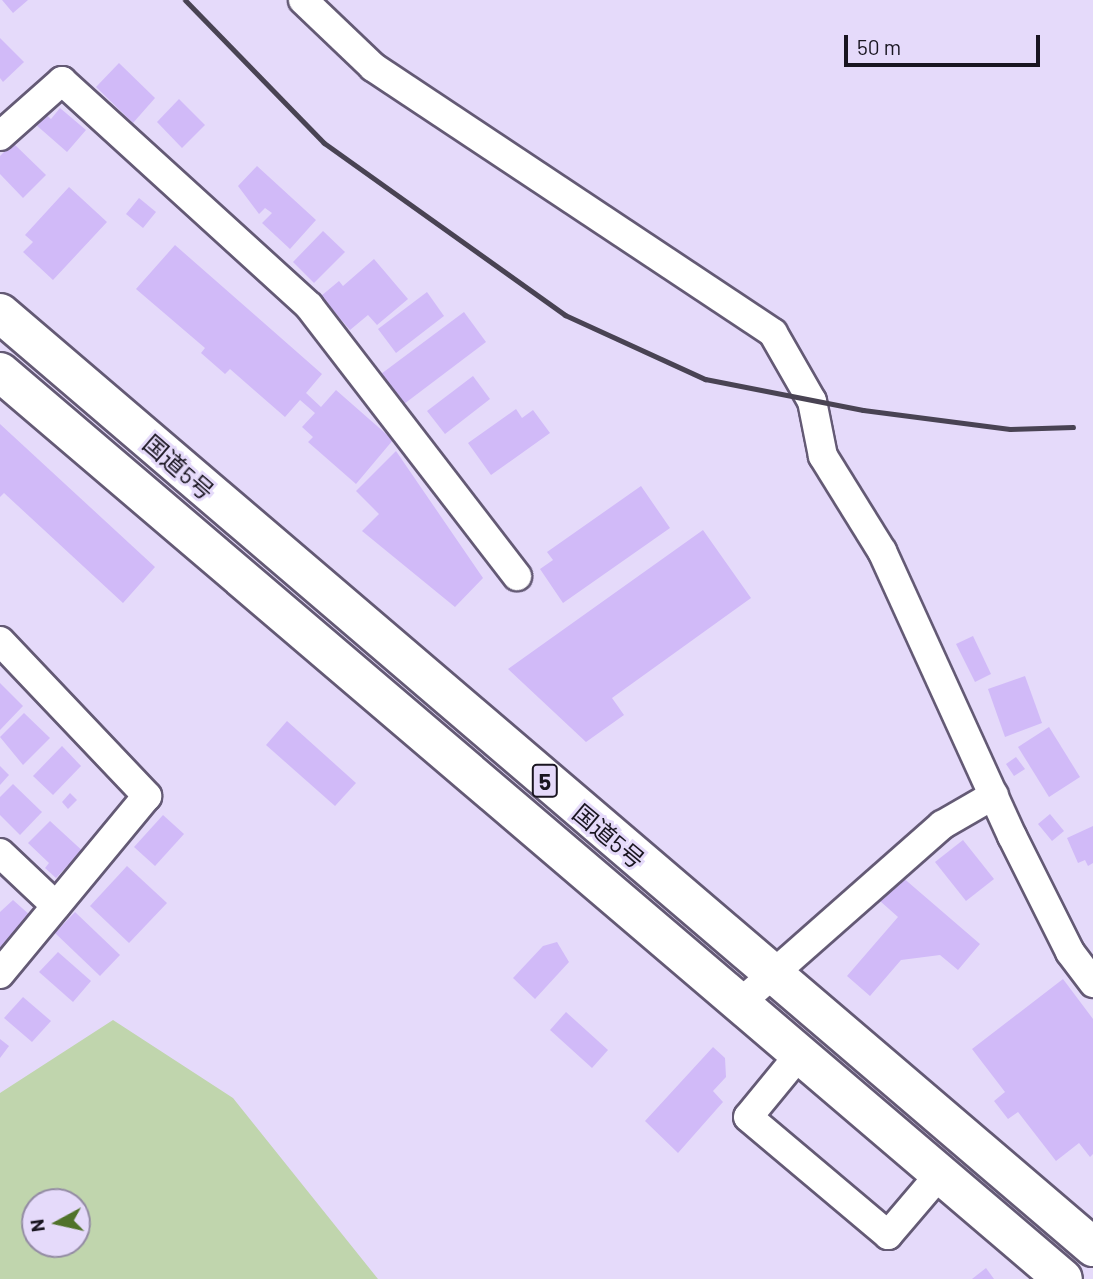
<!DOCTYPE html>
<html>
<head>
<meta charset="utf-8">
<style>
	body { margin:0 }
	#map { position:relative; width:1093px; height:1279px; overflow:hidden; background:#e5dafa; font-family:Barlow,"Noto Sans JP",sans-serif }
	div>[style] { position:absolute }
	.green>* { inset:0; background:#c0d5ad }
	.building>* { inset:0; background:#d1baf8 }
	.roads { filter:drop-shadow(2px 0 #645a75) drop-shadow(-2px 0 #645a75) drop-shadow(0 2px #645a75) drop-shadow(0 -2px #645a75) }
	.minor>* { height:28px; margin:-14px; padding:0 14px; transform-origin:14px; border-radius:14px; background:#fff }
	.highway>* { height:38px; margin:-19px; padding:0 19px; transform-origin:19px; border-radius:19px; background:#fff }
	.rail>* { height:5px; margin:-2.5px; padding:0 2.5px; transform-origin:2.5px; border-radius:2.5px; background:#494353 }
	span { translate:-50% -50%; white-space:nowrap; text-align:center; line-height:1.15; -webkit-text-stroke:6px #e5dafa; paint-order:stroke }
	.shield-label span { padding:2px 5px; background:#e5dafa; border:2px solid; border-radius:5px; -webkit-text-stroke-width:0 }
	.shield-label { font-size:23px; color:#191520; font-weight:700 }
	.street-label { font-size:24px; color:#191520 }
	.north { position:absolute; left:21px; top:1188px; width:70px; height:70px; box-sizing:border-box; background:#e5dafa; border:2px solid #938ba3; border-radius:50%; rotate:262deg; font-size:19px; font-weight:700; line-height:28px; text-align:center; color:#191520 }
	.north::after { content:''; display:block; margin:auto; width:24px; height:32px; background:#50722a; clip-path:polygon(50% 0,100% 100%,50% 72%,0 100%) }
	.scale { position:absolute; left:844px; top:35px; width:196px; height:32px; box-sizing:border-box; border:4px solid #191520; border-top:0; padding-left:9px; font-size:21px; line-height:24px; white-space:nowrap; color:#191520; -webkit-text-stroke:5px #e5dafa; paint-order:stroke }
</style>
</head>
<body>
<div id="map">
	<div class="green">
		<i style="clip-path:polygon(evenodd,113px 1020px,233px 1098px,378px 1279px,0 1279px,0 1093px,113px 1020px,35px 1202px,77px 1202px,77px 1244px,35px 1244px,35px 1202px)"></i>
	</div>
	<div class="building">
		<i style="clip-path:polygon(2px 0,28px 0,13px 13px)"></i>
		<i style="clip-path:polygon(0 38px,24px 62px,3px 82px,0 78px)"></i>
		<i style="clip-path:polygon(119px 63px,155px 98px,133px 123px,96px 87px)"></i>
		<i style="clip-path:polygon(179px 99px,205px 125px,182px 148px,157px 122px)"></i>
		<i style="clip-path:polygon(60px 108px,86px 130px,67px 152px,35px 124px,44px 113px,51px 119px)"></i>
		<i style="clip-path:polygon(13px 143px,46px 175px,23px 198px,0 174px,0 156px)"></i>
		<i style="clip-path:polygon(257px 166px,316px 220px,290px 249px,262px 223px,272px 213px,265px 208px,259px 214px,238px 186px)"></i>
		<i style="clip-path:polygon(69px 187px,107px 222px,53px 280px,23px 252px,33px 242px,25px 235px)"></i>
		<i style="clip-path:polygon(139px 198px,156px 212px,143px 228px,126px 214px)"></i>
		<i style="clip-path:polygon(323px 231px,345px 252px,314px 283px,293px 262px)"></i>
		<i style="clip-path:polygon(175px 245px,322px 374px,306px 393px,321px 407px,336px 390px,393px 440px,356px 484px,308px 442px,313px 437px,302px 427px,315px 413px,300px 400px,285px 417px,230px 369px,225px 374px,201px 353px,205px 348px,136px 289px)"></i>
		<i style="clip-path:polygon(374px 259px,408px 299px,377px 325px,368px 315px,350px 330px,321px 296px,339px 281px,343px 286px)"></i>
		<i style="clip-path:polygon(427px 292px,444px 316px,396px 353px,378px 329px)"></i>
		<i style="clip-path:polygon(464px 312px,486px 342px,404px 404px,381px 374px)"></i>
		<i style="clip-path:polygon(473px 376px,490px 399px,445px 434px,427px 411px)"></i>
		<i style="clip-path:polygon(516px 409px,522px 418px,533px 410px,550px 433px,491px 475px,468px 443px)"></i>
		<i style="clip-path:polygon(0 424px,155px 567px,123px 603px,4px 493px,0 497px)"></i>
		<i style="clip-path:polygon(396px 451px,483px 578px,455px 607px,362px 531px,379px 514px,356px 491px)"></i>
		<i style="clip-path:polygon(641px 486px,670px 528px,563px 603px,540px 569px,553px 560px,547px 552px)"></i>
		<i style="clip-path:polygon(703px 530px,751px 598px,612px 698px,624px 715px,586px 742px,508px 669px)"></i>
		<i style="clip-path:polygon(973px 636px,991px 674px,975px 682px,956px 644px)"></i>
		<i style="clip-path:polygon(1025px 676px,1042px 723px,1005px 737px,988px 689px)"></i>
		<i style="clip-path:polygon(0 683px,23px 706px,0 730px)"></i>
		<i style="clip-path:polygon(24px 713px,50px 738px,23px 765px,0 737px)"></i>
		<i style="clip-path:polygon(287px 721px,356px 783px,335px 806px,266px 745px)"></i>
		<i style="clip-path:polygon(1049px 727px,1080px 777px,1049px 797px,1018px 747px)"></i>
		<i style="clip-path:polygon(62px 746px,81px 766px,53px 795px,33px 776px)"></i>
		<i style="clip-path:polygon(1016px 757px,1025px 769px,1014px 776px,1006px 764px)"></i>
		<i style="clip-path:polygon(0 766px,9px 775px,0 785px)"></i>
		<i style="clip-path:polygon(13px 784px,42px 812px,20px 835px,0 815px,0 797px)"></i>
		<i style="clip-path:polygon(70px 793px,77px 800px,68px 809px,62px 802px)"></i>
		<i style="clip-path:polygon(1050px 814px,1064px 831px,1052px 841px,1038px 824px)"></i>
		<i style="clip-path:polygon(163px 815px,184px 834px,155px 866px,134px 847px)"></i>
		<i style="clip-path:polygon(50px 821px,87px 855px,73px 870px,68px 865px,56px 878px,45px 868px,49px 863px,28px 843px)"></i>
		<i style="clip-path:polygon(1093px 826px,1093px 863px,1088px 866px,1085px 860px,1078px 863px,1067px 838px)"></i>
		<i style="clip-path:polygon(963px 840px,994px 879px,966px 901px,935px 862px)"></i>
		<i style="clip-path:polygon(127px 866px,167px 903px,129px 943px,90px 906px)"></i>
		<i style="clip-path:polygon(901px 876px,980px 944px,958px 970px,940px 955px,901px 960px,870px 996px,847px 976px,898px 917px,880px 901px)"></i>
		<i style="clip-path:polygon(13px 900px,31px 916px,0 951px,0 912px)"></i>
		<i style="clip-path:polygon(75px 912px,120px 955px,100px 976px,55px 933px)"></i>
		<i style="clip-path:polygon(557px 942px,569px 962px,535px 999px,513px 978px,543px 946px)"></i>
		<i style="clip-path:polygon(58px 952px,91px 981px,73px 1002px,39px 972px)"></i>
		<i style="clip-path:polygon(1063px 979px,1093px 1019px,1093px 1154px,1090px 1157px,1079px 1143px,1056px 1161px,1018px 1112px,1008px 1119px,994px 1101px,1005px 1092px,972px 1049px)"></i>
		<i style="clip-path:polygon(23px 997px,51px 1021px,32px 1042px,4px 1018px)"></i>
		<i style="clip-path:polygon(566px 1012px,608px 1050px,592px 1068px,550px 1030px)"></i>
		<i style="clip-path:polygon(0 1039px,9px 1046px,0 1058px)"></i>
		<i style="clip-path:polygon(713px 1047px,725px 1058px,726px 1077px,713px 1091px,723px 1102px,678px 1153px,645px 1121px)"></i>
		<i style="clip-path:polygon(986px 1268px,994px 1279px,972px 1279px)"></i>
	</div>
	<div class="roads">
		<div class="minor">
			<i style="left:303px;top:0;width:97px;rotate:43.7deg"></i>
			<i style="left:373px;top:67px;width:480px;rotate:33.6deg"></i>
			<i style="left:773px;top:333px;width:78px;rotate:60.2deg"></i>
			<i style="left:812px;top:401px;width:56px;rotate:78.7deg"></i>
			<i style="left:823px;top:456px;width:112px;rotate:58.2deg"></i>
			<i style="left:882px;top:551px;width:313px;rotate:65.5deg"></i>
			<i style="left:1012px;top:836px;width:130px;rotate:63.4deg"></i>
			<i style="left:1070px;top:952px;width:39px;rotate:53deg"></i>
			<i style="left:0;top:136px;width:83px;rotate:-41.6deg"></i>
			<i style="left:62px;top:81px;width:334px;rotate:42.3deg"></i>
			<i style="left:309px;top:306px;width:341px;rotate:52.4deg"></i>
			<i style="left:0;top:641px;width:214px;rotate:46.5deg"></i>
			<i style="left:147px;top:796px;width:231px;rotate:129.6deg"></i>
			<i style="left:0;top:853px;width:77px;rotate:43.4deg"></i>
			<i style="left:739px;top:1004px;width:271px;rotate:-41.4deg"></i>
			<i style="left:942px;top:825px;width:60px;rotate:-30deg"></i>
			<i style="left:799px;top:1055px;width:80px;rotate:129.4deg"></i>
			<i style="left:748px;top:1117px;width:183px;rotate:40.1deg"></i>
			<i style="left:888px;top:1235px;width:80px;rotate:-49.6deg"></i>
		</div>
		<div class="highway">
			<i style="left:0;top:313px;width:1438px;rotate:40.51deg"></i>
			<i style="left:0;top:372px;width:1397px;rotate:40.47deg"></i>
		</div>
	</div>
	<div class="rail">
		<i style="left:185px;top:0;width:199px;rotate:45.8deg"></i>
		<i style="left:324px;top:143px;width:296px;rotate:35.5deg"></i>
		<i style="left:565px;top:315px;width:154px;rotate:24.6deg"></i>
		<i style="left:705px;top:379px;width:161px;rotate:11.1deg"></i>
		<i style="left:863px;top:410px;width:148px;rotate:7.4deg"></i>
		<i style="left:1010px;top:429px;width:63px;rotate:-1.8deg"></i>
	</div>
	<div class="shield-label">
		<span style="left:545px;top:781px">5</span>
	</div>
	<div class="street-label">
		<span style="left:179px;top:467px;rotate:41deg">国道5号</span>
		<span style="left:609px;top:836px;rotate:40deg">国道5号</span>
	</div>
	<div class="north">N</div>
	<div class="scale">50 m</div>
</div>
</body>
</html>
